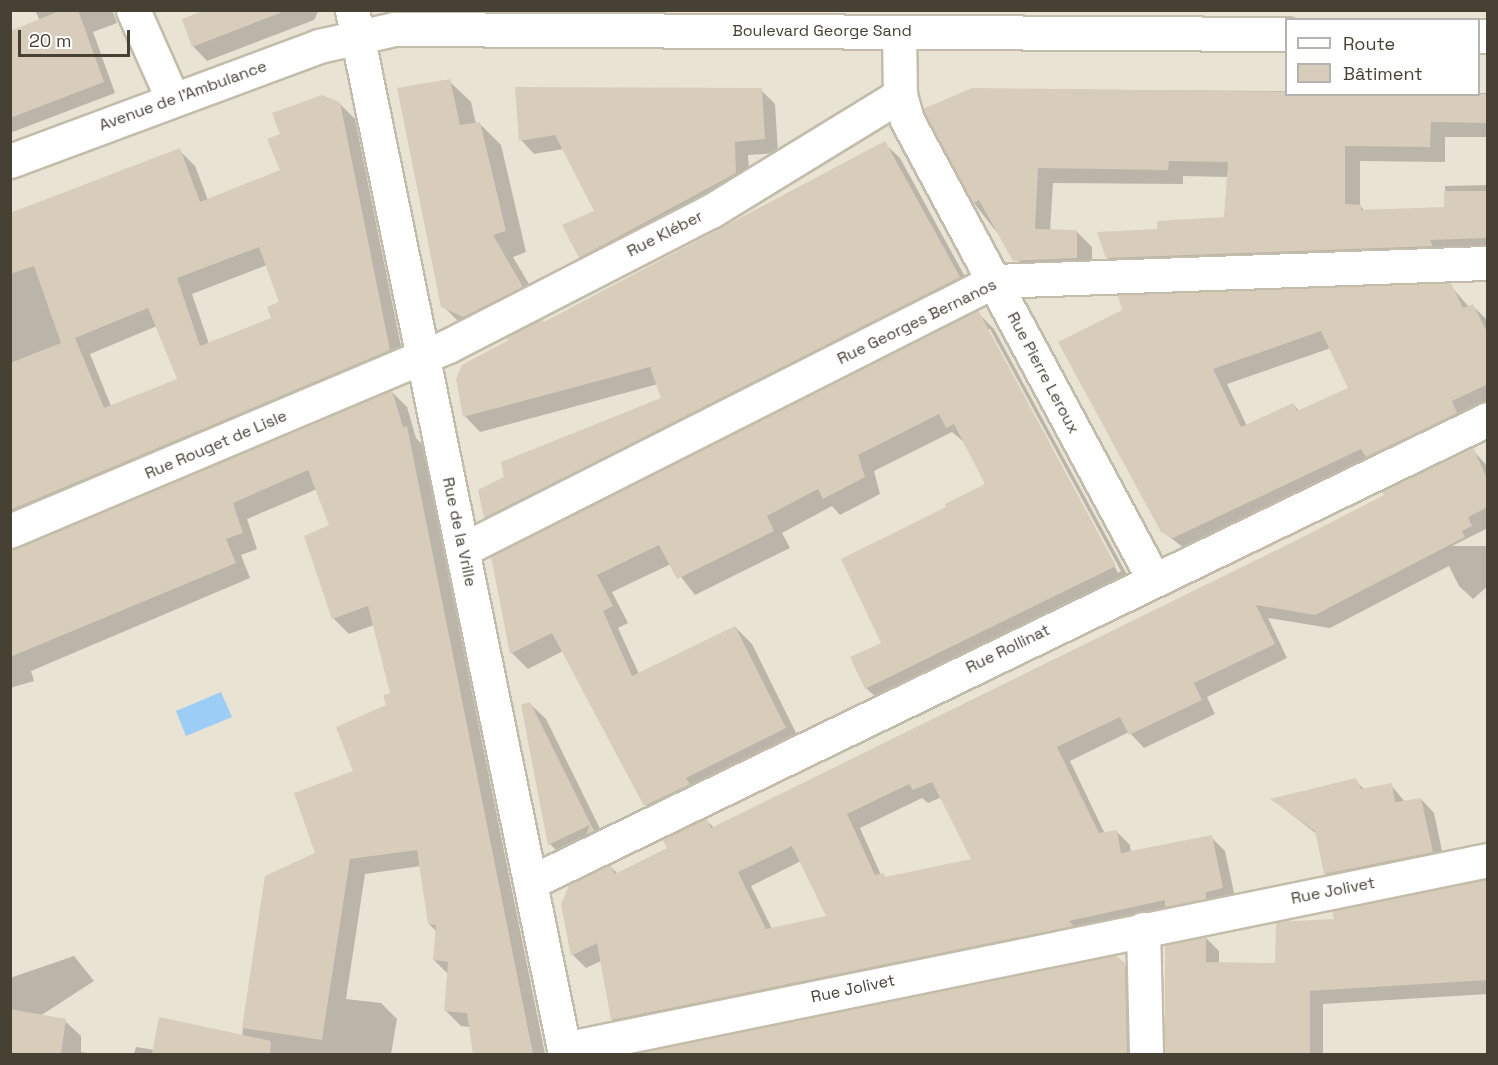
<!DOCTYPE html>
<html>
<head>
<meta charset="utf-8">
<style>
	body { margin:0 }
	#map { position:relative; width:1498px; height:1065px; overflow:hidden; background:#f4f0e5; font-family:"Space Grotesk",sans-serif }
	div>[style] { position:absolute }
	.residential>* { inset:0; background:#e9e3d3 }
	.water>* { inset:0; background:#9ccdf6 }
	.shadow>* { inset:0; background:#0003 }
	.building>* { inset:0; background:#d7cdba }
	.roads { filter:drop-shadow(2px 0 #c3bcaa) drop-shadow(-2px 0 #c3bcaa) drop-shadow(0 2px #c3bcaa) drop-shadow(0 -2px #c3bcaa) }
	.street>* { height:33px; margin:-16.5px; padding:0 16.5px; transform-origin:16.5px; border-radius:16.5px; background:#fff }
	span { translate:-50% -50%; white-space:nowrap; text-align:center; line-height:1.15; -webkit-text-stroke:4.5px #fff; paint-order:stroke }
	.street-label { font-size:16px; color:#474134 }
	.frame { position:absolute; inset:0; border:12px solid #474134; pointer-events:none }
	.legend { position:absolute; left:1285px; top:18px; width:195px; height:78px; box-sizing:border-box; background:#fff; border:2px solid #b5b3ae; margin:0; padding:8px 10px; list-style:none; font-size:18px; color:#474134 }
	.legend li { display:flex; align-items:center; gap:12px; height:30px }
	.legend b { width:30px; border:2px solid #b5b3ae }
	.scale { position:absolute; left:18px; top:30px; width:112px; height:27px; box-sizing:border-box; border:3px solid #474134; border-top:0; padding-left:8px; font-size:18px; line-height:21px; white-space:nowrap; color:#474134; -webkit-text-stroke:4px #fff; paint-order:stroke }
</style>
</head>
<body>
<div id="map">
	<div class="residential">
		<i style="clip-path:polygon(evenodd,11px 11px,1487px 11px,1487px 1054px,11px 1054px,11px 11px,1286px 20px,1478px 20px,1478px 94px,1286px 94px,1286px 20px)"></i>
	</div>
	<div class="water">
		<i style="clip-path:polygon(221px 692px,232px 717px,186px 736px,176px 711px)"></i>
	</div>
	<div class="shadow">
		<i style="clip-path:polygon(35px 10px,112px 10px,117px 23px,93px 32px,115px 93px,10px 133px,10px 33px,40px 21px)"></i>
		<i style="clip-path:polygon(209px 10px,319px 10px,314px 20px,207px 61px,193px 46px)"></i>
		<i style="clip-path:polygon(449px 81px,471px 102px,476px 124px,480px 124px,501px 145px,526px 252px,513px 257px,543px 308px,465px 328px,443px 306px)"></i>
		<i style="clip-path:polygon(973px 89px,1286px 91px,1286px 94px,1488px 93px,1488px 137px,1445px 137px,1445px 162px,1360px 161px,1360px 206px,1366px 212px,1445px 209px,1445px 186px,1488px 185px,1488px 253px,1122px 273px,1107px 257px,1158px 230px,1226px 219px,1228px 177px,1183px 176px,1183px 184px,1053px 183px,1050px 231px,1076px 231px,1092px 247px,1092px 273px,1030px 275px,974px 203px)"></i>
		<i style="clip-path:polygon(761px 90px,775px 104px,778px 153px,748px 155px,750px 187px,594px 271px,580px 257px,596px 212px,564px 149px,534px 154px,521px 140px)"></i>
		<i style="clip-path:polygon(evenodd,339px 103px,355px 119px,405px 366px,10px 536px,10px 214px,179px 150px,195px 166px,208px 200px,282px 171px,282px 135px,339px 103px,267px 265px,281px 303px,272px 319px,209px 344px,192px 294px,267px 265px,339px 103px,157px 326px,179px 379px,111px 406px,90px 354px,157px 326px)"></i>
		<i style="clip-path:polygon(884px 143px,900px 158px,974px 293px,500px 533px,485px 517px,663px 399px,658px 384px,480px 432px,465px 416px,510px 341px,507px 338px,544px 324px)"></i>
		<i style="clip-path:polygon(evenodd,1450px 285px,1469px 307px,1472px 305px,1488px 321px,1488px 406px,1189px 552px,1162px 531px,1060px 343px,1450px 285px,1331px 348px,1350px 389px,1300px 412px,1293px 404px,1247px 426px,1227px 384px,1331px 348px)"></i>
		<i style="clip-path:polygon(evenodd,977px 312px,994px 329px,1131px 582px,883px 704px,866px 688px,883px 643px,949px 508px,987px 485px,965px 443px,952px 432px,874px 471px,880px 494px,840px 515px,832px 506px,782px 533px,790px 548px,695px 595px,671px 564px,612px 592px,628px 623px,618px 628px,639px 674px,735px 627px,752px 644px,802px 745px,662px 822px,646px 805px,563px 651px,528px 669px,512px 653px,493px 557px,977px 312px,986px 329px,990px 329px,1121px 571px,1118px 573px,986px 329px)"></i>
		<i style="clip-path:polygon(392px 392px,407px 407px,416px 438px,422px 444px,545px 1054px,475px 1054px,470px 1027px,461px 1026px,445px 1010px,448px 974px,434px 960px,437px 932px,429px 924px,421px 866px,365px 874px,346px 999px,381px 1003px,397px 1019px,391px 1054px,134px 1054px,136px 1047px,155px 1050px,242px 1036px,266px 877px,317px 854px,391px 694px,374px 625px,349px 634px,333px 618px,331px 526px,317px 489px,247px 519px,257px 549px,241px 555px,250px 578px,31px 671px,34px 681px,10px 688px,10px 549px)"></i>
		<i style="clip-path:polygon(evenodd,1472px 449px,1488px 467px,1488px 528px,1452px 546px,1488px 546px,1488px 586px,1473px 599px,1459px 586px,1449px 566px,1330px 628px,1268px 618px,1287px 658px,1207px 697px,1215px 714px,1144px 748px,1129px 732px,1070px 761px,1105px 834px,1116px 831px,1130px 845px,1131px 853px,1211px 837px,1225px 851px,1236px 902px,626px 1033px,612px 1020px,601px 961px,586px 968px,573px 955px,610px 866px,618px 874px,669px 848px,706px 820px,714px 828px,1300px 541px,1472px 449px,942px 797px,973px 860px,887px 878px,881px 875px,860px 828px,922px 798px,928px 803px,942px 797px,1472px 449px,801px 861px,828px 917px,772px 929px,751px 886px,801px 861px)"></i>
		<i style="clip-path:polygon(529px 703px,546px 719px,609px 847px,566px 860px,550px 844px,522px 706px)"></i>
		<i style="clip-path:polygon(1355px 780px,1365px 790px,1391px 785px,1405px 802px,1421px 799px,1434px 813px,1445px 865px,1339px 887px,1326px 874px,1318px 835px,1273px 800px)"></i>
		<i style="clip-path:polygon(1488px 880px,1488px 994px,1323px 1004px,1323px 1054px,1166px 1054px,1206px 938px,1219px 951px,1219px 964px,1276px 964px,1336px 920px)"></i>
		<i style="clip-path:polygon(74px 956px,94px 981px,40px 1016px,65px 1021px,81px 1036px,81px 1052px,95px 1054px,10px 1054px,10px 978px)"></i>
		<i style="clip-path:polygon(1115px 957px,1138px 978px,1141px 1054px,638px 1054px)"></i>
	</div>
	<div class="building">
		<i style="clip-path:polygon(62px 10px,78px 10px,104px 82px,10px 118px,10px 31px)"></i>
		<i style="clip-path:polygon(205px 10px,280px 10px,280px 13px,192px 47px,182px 19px)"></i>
		<i style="clip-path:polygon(450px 79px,460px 125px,480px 122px,506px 231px,493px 235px,523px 287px,463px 317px,441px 307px,397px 88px)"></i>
		<i style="clip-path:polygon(515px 87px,762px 88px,765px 139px,735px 142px,736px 173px,579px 258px,562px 225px,594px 211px,555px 135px,519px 141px)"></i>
		<i style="clip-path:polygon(972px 88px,1488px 94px,1488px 123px,1431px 122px,1430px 147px,1345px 146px,1345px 204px,1362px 205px,1361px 210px,1444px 207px,1444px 191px,1488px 191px,1488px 238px,1430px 240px,1433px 246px,1106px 258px,1097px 232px,1157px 229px,1157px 221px,1224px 217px,1228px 162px,1169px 161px,1168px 170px,1038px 168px,1035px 229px,1077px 230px,1077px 258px,1013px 261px,979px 200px,973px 204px,923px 109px)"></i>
		<i style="clip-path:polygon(evenodd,322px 95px,340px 102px,390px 350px,10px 510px,10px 363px,61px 343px,34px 266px,10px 274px,10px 213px,180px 148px,200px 202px,280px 170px,267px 139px,280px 134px,272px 113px,322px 95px,259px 247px,279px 302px,267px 307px,271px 318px,200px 346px,177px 278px,259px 247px,322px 95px,148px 308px,177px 379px,104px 408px,75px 338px,148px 308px)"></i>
		<i style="clip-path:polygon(885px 141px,960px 277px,484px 518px,478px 490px,504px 477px,501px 462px,661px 398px,650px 367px,463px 417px,456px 379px,462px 365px,509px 340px,505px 338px,542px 319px,544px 322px)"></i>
		<i style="clip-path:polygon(evenodd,1451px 283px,1463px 308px,1473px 304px,1488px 334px,1488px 384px,1452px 401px,1457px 413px,1366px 457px,1361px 449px,1173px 538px,1161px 532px,1058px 342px,1122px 310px,1118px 295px,1451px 283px,1321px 331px,1348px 388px,1297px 411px,1293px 403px,1241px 427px,1213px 369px,1321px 331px)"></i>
		<i style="clip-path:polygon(978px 310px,1116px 566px,865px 689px,850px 657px,881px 643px,841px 559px,946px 507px,945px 504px,985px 484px,954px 424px,946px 428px,939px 414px,858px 455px,865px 477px,823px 499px,818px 489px,767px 516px,774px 531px,677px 579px,659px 545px,597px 575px,613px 606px,603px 611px,632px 676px,735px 626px,786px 728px,686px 778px,690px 784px,644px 806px,552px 633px,510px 654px,491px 556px)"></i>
		<i style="clip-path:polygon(392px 390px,403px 427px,407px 426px,533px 1054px,473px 1054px,467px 1013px,444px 1011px,448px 962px,433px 960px,436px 925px,428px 924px,417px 850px,350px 859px,322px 1040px,242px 1028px,265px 876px,315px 853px,294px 793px,353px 771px,336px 727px,386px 705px,383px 695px,390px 693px,368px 606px,332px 619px,304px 536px,329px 525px,308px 470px,233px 503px,243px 533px,226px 539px,236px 563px,10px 657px,10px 549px)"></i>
		<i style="clip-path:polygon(evenodd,1473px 447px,1488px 481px,1488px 507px,1468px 517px,1472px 526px,1462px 531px,1465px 537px,1315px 615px,1256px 605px,1275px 644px,1194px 683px,1202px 700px,1129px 735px,1120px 717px,1057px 747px,1099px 833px,1117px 830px,1121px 853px,1212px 835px,1223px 888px,1206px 892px,1206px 899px,1165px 907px,1165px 900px,1069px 921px,1074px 926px,611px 1020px,597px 943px,571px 956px,561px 905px,569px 885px,610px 865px,615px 874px,667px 848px,662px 839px,706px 818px,711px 828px,1299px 539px,1384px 495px,1382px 491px,1473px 447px,932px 782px,971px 859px,885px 877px,884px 873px,875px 875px,847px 814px,909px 784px,913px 790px,932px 782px,1473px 447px,792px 846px,826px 916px,766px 929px,738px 872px,792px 846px)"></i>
		<i style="clip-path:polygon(530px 702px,594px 831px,586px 834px,590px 825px,548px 845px,521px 705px)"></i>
		<i style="clip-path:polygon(1356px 778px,1361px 789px,1392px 783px,1395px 802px,1421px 798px,1433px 852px,1324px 874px,1315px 831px,1270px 799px)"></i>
		<i style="clip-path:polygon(1488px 879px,1488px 980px,1310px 991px,1310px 1054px,1165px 1054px,1165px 945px,1206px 937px,1206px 962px,1275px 963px,1276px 922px,1334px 919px,1332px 911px)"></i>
		<i style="clip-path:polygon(1115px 955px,1125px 963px,1127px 1054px,631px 1054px)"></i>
		<i style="clip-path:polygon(10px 1009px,66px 1019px,61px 1054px,10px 1054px)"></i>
		<i style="clip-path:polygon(159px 1017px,271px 1041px,270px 1054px,152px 1054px)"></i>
	</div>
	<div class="roads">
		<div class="street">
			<i style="left:133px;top:10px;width:98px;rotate:66deg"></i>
			<i style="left:352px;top:10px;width:1066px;rotate:78.47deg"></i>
			<i style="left:899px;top:32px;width:63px;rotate:89.1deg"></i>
			<i style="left:900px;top:95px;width:26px;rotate:74deg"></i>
			<i style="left:907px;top:120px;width:520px;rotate:61.76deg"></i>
			<i style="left:1478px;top:36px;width:10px"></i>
			<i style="left:10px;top:161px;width:330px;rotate:-20.4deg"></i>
			<i style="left:319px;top:46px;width:77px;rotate:-12.8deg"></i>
			<i style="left:394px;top:29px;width:892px;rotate:0.32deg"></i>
			<i style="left:10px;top:531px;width:475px;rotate:-22.9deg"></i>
			<i style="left:448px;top:346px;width:296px;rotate:-27.2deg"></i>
			<i style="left:711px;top:211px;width:222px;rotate:-31.5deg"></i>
			<i style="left:462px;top:550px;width:596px;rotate:-26.82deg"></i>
			<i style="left:994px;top:281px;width:494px;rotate:-2.1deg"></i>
			<i style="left:531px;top:882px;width:1063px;rotate:-25.82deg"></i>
			<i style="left:1143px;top:929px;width:125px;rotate:88.6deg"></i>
			<i style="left:564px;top:1049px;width:943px;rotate:-11.56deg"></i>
		</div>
	</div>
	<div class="street-label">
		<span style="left:822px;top:31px">Boulevard George Sand</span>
		<span style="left:183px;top:96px;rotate:-20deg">Avenue de l'Ambulance</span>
		<span style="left:665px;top:234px;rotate:-27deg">Rue Kléber</span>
		<span style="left:917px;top:322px;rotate:-26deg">Rue Georges Bernanos</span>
		<span style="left:1043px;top:373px;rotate:62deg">Rue Pierre Leroux</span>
		<span style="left:216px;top:445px;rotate:-23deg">Rue Rouget de Lisle</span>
		<span style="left:459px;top:532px;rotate:78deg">Rue de la Vrille</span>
		<span style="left:1008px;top:649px;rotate:-26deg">Rue Rollinat</span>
		<span style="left:1333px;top:891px;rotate:-11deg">Rue Jolivet</span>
		<span style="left:853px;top:989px;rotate:-12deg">Rue Jolivet</span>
	</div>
	<div class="frame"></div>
	<ul class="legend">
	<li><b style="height:8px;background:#fff"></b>Route</li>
	<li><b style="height:16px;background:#d7cdba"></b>Bâtiment</li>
	</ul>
	<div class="scale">20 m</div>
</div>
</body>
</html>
